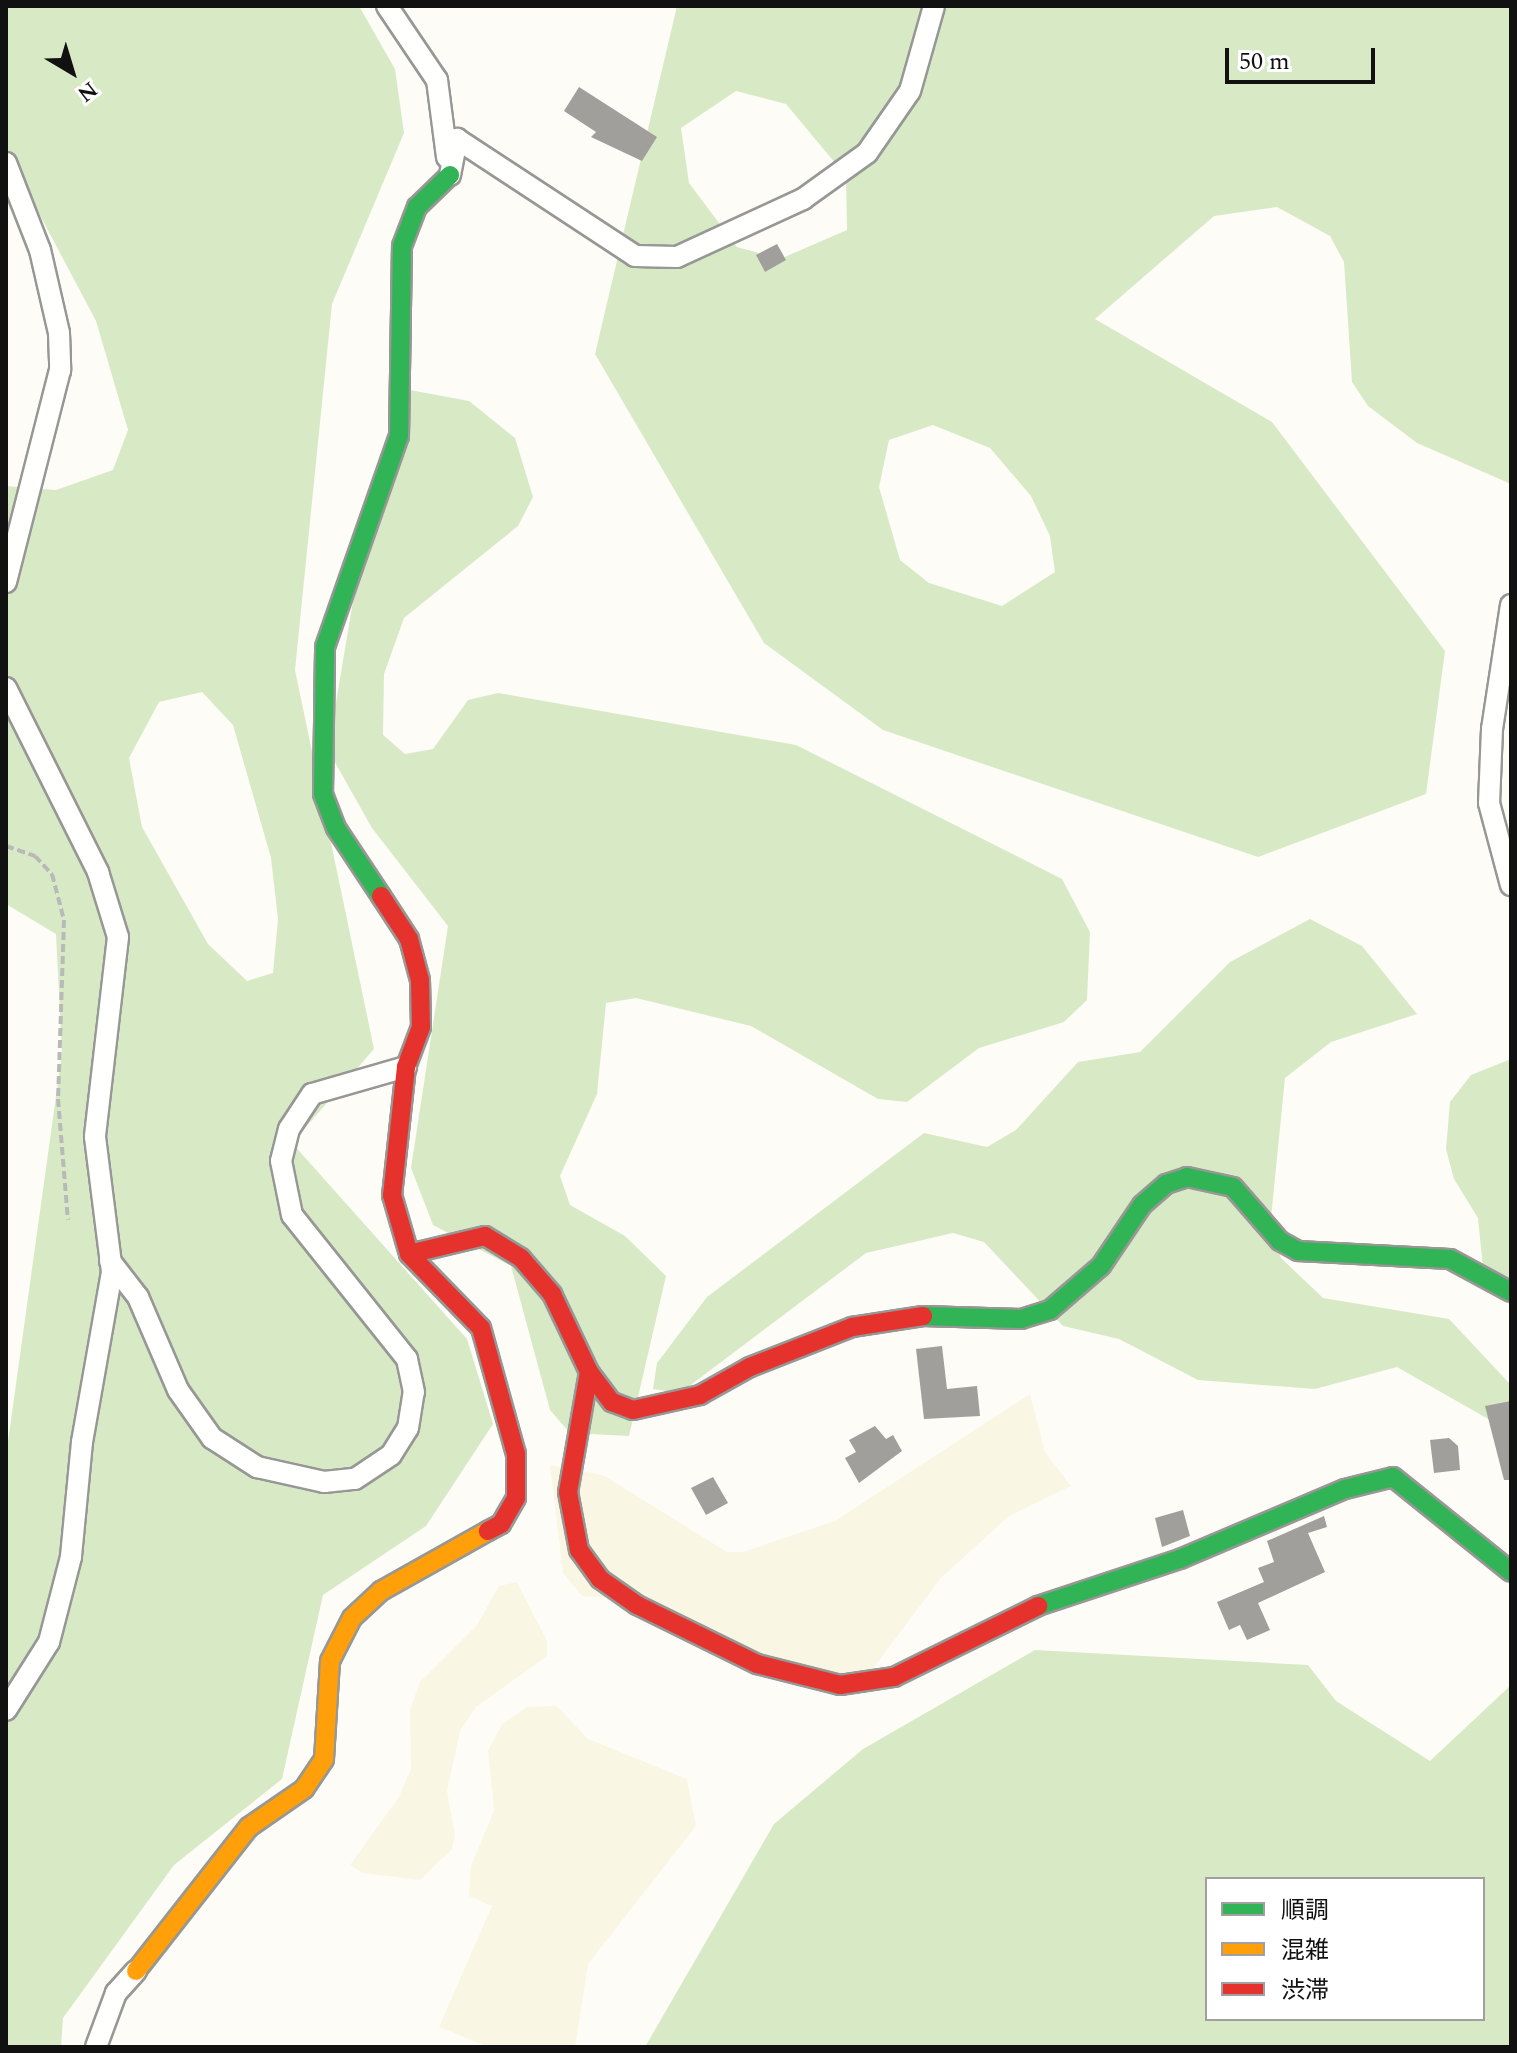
<!DOCTYPE html>
<html>
<head>
<meta charset="utf-8">
<style>
	body { margin:0 }
	#map { position:relative; width:1517px; height:2053px; overflow:hidden; background:#fdfcf7; font-family:Spectral,"Noto Sans JP",serif }
	div>[style] { position:absolute }
	.farmland>* { inset:0; background:#f9f7e4 }
	.forest>* { inset:0; background:#d8eac5 }
	.building>* { inset:0; background:#a19f9c }
	.path>* { height:4px; margin-top:-2px; transform-origin:0; background:repeating-linear-gradient(90deg,#b9b9b8 0 8px,transparent 0 12px) }
	.roads { filter:drop-shadow(2px 0 #979795) drop-shadow(-2px 0 #979795) drop-shadow(0 2px #979795) drop-shadow(0 -2px #979795) }
	.street>* { height:20px; margin:-10px; padding:0 10px; transform-origin:10px; border-radius:10px; background:#fffffe }
	.fast>* { height:18px; margin:-9px; padding:0 9px; transform-origin:9px; border-radius:9px; background:#30b455 }
	.slow>* { height:18px; margin:-9px; padding:0 9px; transform-origin:9px; border-radius:9px; background:#ff9f0a }
	.jam>* { height:18px; margin:-9px; padding:0 9px; transform-origin:9px; border-radius:9px; background:#e5322d }
	span { translate:-50% -50%; white-space:nowrap; text-align:center; line-height:1.15; -webkit-text-stroke:8px #fff; paint-order:stroke }
	.frame { position:absolute; inset:0; border:8px solid #111; pointer-events:none }
	.legend { position:absolute; left:1205px; top:1877px; width:280px; height:144px; box-sizing:border-box; background:#fff; border:2px solid #a0a0a0; margin:0; padding:10px 14px; list-style:none; font-size:24px; color:#111 }
	.legend li { display:flex; align-items:center; gap:16px; height:40px }
	.legend b { width:40px; border:2px solid #a0a0a0 }
	.north { position:absolute; left:32px; top:32px; width:80px; height:80px; -webkit-text-stroke:6px #fff; paint-order:stroke; rotate:142deg; font-size:22px; font-weight:700; line-height:32px; text-align:center; color:#111 }
	.north::after { content:''; display:block; margin:auto; width:28px; height:36px; background:#111; clip-path:polygon(50% 0,100% 100%,50% 72%,0 100%) }
	.scale { position:absolute; left:1225px; top:48px; width:150px; height:36px; box-sizing:border-box; border:4px solid #111; border-top:0; padding-left:10px; font-size:24px; line-height:28px; white-space:nowrap; color:#111; -webkit-text-stroke:6px #fff; paint-order:stroke }
</style>
</head>
<body>
<div id="map">
	<div class="farmland">
		<i style="clip-path:polygon(1030px 1394px,1045px 1452px,1071px 1486px,1009px 1516px,941px 1578px,865px 1679px,832px 1687px,641px 1600px,582px 1596px,563px 1573px,550px 1465px,603px 1475px,727px 1552px,743px 1552px,835px 1521px)"></i>
		<i style="clip-path:polygon(517px 1582px,547px 1641px,547px 1656px,476px 1707px,460px 1731px,447px 1791px,455px 1835px,452px 1849px,420px 1880px,363px 1873px,350px 1865px,399px 1797px,411px 1769px,410px 1710px,420px 1682px,477px 1625px,499px 1586px)"></i>
		<i style="clip-path:polygon(557px 1706px,588px 1739px,687px 1779px,696px 1826px,588px 1964px,575px 2047px,489px 2047px,439px 2027px,492px 1906px,469px 1896px,471px 1866px,494px 1811px,488px 1751px,502px 1724px,527px 1707px)"></i>
	</div>
	<div class="forest">
		<i style="clip-path:polygon(evenodd,6px 6px,359px 6px,395px 69px,404px 133px,332px 304px,295px 670px,374px 1049px,292px 1143px,467px 1339px,493px 1424px,426px 1526px,323px 1595px,282px 1779px,174px 1865px,63px 2018px,61px 2047px,6px 2047px,6px 1456px,62px 1053px,56px 934px,6px 904px,6px 486px,56px 490px,113px 470px,128px 430px,96px 321px,6px 151px,6px 6px,202px 692px,233px 725px,271px 858px,278px 919px,273px 973px,247px 981px,208px 944px,142px 827px,129px 758px,159px 702px,202px 692px)"></i>
		<i style="clip-path:polygon(evenodd,677px 6px,1511px 6px,1511px 484px,1417px 443px,1368px 406px,1352px 382px,1344px 262px,1330px 236px,1277px 207px,1214px 216px,1095px 319px,1272px 422px,1445px 651px,1426px 794px,1258px 857px,883px 730px,764px 643px,595px 354px,677px 6px,736px 91px,786px 104px,846px 176px,847px 230px,780px 259px,737px 247px,689px 183px,681px 128px,736px 91px,677px 6px,933px 425px,990px 448px,1031px 496px,1050px 536px,1055px 572px,1002px 606px,929px 583px,900px 560px,879px 487px,889px 440px,933px 425px)"></i>
		<i style="clip-path:polygon(410px 390px,469px 401px,515px 438px,533px 497px,518px 526px,404px 618px,384px 674px,383px 735px,405px 754px,433px 749px,468px 700px,498px 693px,796px 745px,1062px 879px,1090px 932px,1087px 1000px,1064px 1022px,979px 1048px,907px 1102px,878px 1099px,751px 1026px,636px 998px,606px 1003px,597px 1094px,560px 1176px,570px 1205px,625px 1236px,666px 1276px,629px 1436px,570px 1433px,550px 1410px,511px 1266px,433px 1225px,411px 1168px,448px 926px,372px 828px,328px 750px,370px 500px)"></i>
		<i style="clip-path:polygon(1310px 919px,1362px 946px,1417px 1014px,1331px 1042px,1285px 1078px,1270px 1228px,1281px 1258px,1323px 1298px,1449px 1319px,1511px 1385px,1511px 1432px,1397px 1367px,1315px 1389px,1198px 1380px,1119px 1339px,1063px 1326px,984px 1242px,953px 1233px,866px 1253px,680px 1393px,653px 1389px,657px 1363px,707px 1297px,924px 1133px,987px 1147px,1016px 1130px,1078px 1062px,1140px 1052px,1230px 962px)"></i>
		<i style="clip-path:polygon(1511px 1059px,1511px 1300px,1484px 1278px,1478px 1218px,1454px 1179px,1446px 1149px,1450px 1102px,1471px 1075px)"></i>
		<i style="clip-path:polygon(evenodd,1035px 1650px,1308px 1665px,1336px 1701px,1430px 1761px,1511px 1685px,1511px 2047px,645px 2047px,774px 1824px,863px 1749px,1035px 1650px,1483px 1879px,1483px 2019px,1207px 2019px,1207px 1879px,1483px 1879px)"></i>
	</div>
	<div class="building">
		<i style="clip-path:polygon(579px 87px,657px 137px,642px 161px,591px 137px,596px 132px,564px 111px)"></i>
		<i style="clip-path:polygon(777px 244px,786px 260px,765px 272px,756px 255px)"></i>
		<i style="clip-path:polygon(942px 1346px,947px 1389px,977px 1386px,980px 1416px,924px 1419px,916px 1349px)"></i>
		<i style="clip-path:polygon(1511px 1401px,1511px 1480px,1504px 1480px,1485px 1406px)"></i>
		<i style="clip-path:polygon(875px 1426px,886px 1439px,893px 1435px,902px 1451px,859px 1483px,845px 1458px,856px 1452px,849px 1440px)"></i>
		<i style="clip-path:polygon(1449px 1438px,1458px 1446px,1460px 1470px,1434px 1473px,1430px 1440px)"></i>
		<i style="clip-path:polygon(713px 1477px,728px 1503px,706px 1515px,691px 1488px)"></i>
		<i style="clip-path:polygon(1183px 1510px,1190px 1536px,1162px 1547px,1155px 1518px)"></i>
		<i style="clip-path:polygon(1324px 1516px,1327px 1527px,1308px 1533px,1325px 1572px,1258px 1603px,1270px 1630px,1247px 1640px,1240px 1625px,1229px 1630px,1217px 1602px,1264px 1582px,1258px 1568px,1274px 1562px,1267px 1541px)"></i>
	</div>
	<div class="path">
		<i style="left:6px;top:846px;width:31px;rotate:19deg"></i>
		<i style="left:35px;top:856px;width:25px;rotate:47deg"></i>
		<i style="left:52px;top:874px;width:48px;rotate:75.4deg"></i>
		<i style="left:64px;top:920px;width:179px;rotate:91.9deg"></i>
		<i style="left:58px;top:1099px;width:121px;rotate:85.3deg"></i>
	</div>
	<div class="roads">
		<div class="street">
			<i style="left:387px;top:6px;width:89px;rotate:56deg"></i>
			<i style="left:437px;top:80px;width:78px;rotate:82.6deg"></i>
			<i style="left:6px;top:163px;width:93px;rotate:68.7deg"></i>
			<i style="left:40px;top:250px;width:85px;rotate:77.1deg"></i>
			<i style="left:59px;top:333px;width:37px;rotate:88deg"></i>
			<i style="left:60px;top:370px;width:219px;rotate:104.3deg"></i>
			<i style="left:450px;top:175px;width:37px;rotate:-79deg"></i>
			<i style="left:457px;top:139px;width:213px;rotate:33.3deg"></i>
			<i style="left:635px;top:256px;width:42px;rotate:1.4deg"></i>
			<i style="left:677px;top:257px;width:139px;rotate:-24.7deg"></i>
			<i style="left:803px;top:199px;width:79px;rotate:-35.7deg"></i>
			<i style="left:867px;top:153px;width:75px;rotate:-55.3deg"></i>
			<i style="left:910px;top:91px;width:88px;rotate:-74.2deg"></i>
			<i style="left:1511px;top:605px;width:125px;rotate:98.7deg"></i>
			<i style="left:1492px;top:729px;width:74px;rotate:92.3deg"></i>
			<i style="left:1489px;top:803px;width:85px;rotate:75deg"></i>
			<i style="left:6px;top:688px;width:206px;rotate:63.4deg"></i>
			<i style="left:98px;top:872px;width:68px;rotate:72.9deg"></i>
			<i style="left:118px;top:937px;width:201px;rotate:96.6deg"></i>
			<i style="left:95px;top:1137px;width:136px;rotate:82.8deg"></i>
			<i style="left:112px;top:1272px;width:173px;rotate:100deg"></i>
			<i style="left:82px;top:1442px;width:116px;rotate:95.5deg"></i>
			<i style="left:71px;top:1557px;width:88px;rotate:104.5deg"></i>
			<i style="left:49px;top:1642px;width:80px;rotate:122.3deg"></i>
			<i style="left:110px;top:1261px;width:46px;rotate:52.1deg"></i>
			<i style="left:138px;top:1297px;width:101px;rotate:66.7deg"></i>
			<i style="left:178px;top:1390px;width:59px;rotate:54.7deg"></i>
			<i style="left:212px;top:1438px;width:54px;rotate:32.8deg"></i>
			<i style="left:257px;top:1467px;width:69px;rotate:12.6deg"></i>
			<i style="left:324px;top:1482px;width:31px;rotate:-6deg"></i>
			<i style="left:355px;top:1479px;width:43px;rotate:-33.7deg"></i>
			<i style="left:391px;top:1455px;width:32px;rotate:-58deg"></i>
			<i style="left:408px;top:1428px;width:36px;rotate:-81deg"></i>
			<i style="left:414px;top:1392px;width:34px;rotate:-102deg"></i>
			<i style="left:407px;top:1359px;width:184px;rotate:-128.6deg"></i>
			<i style="left:292px;top:1215px;width:55px;rotate:-101.5deg"></i>
			<i style="left:281px;top:1161px;width:33px;rotate:-76deg"></i>
			<i style="left:289px;top:1129px;width:42px;rotate:-56.7deg"></i>
			<i style="left:312px;top:1094px;width:98px;rotate:-16deg"></i>
			<i style="left:96px;top:2047px;width:58px;rotate:-69.7deg"></i>
			<i style="left:116px;top:1993px;width:30px;rotate:-48deg"></i>
		</div>
		<div class="fast">
			<i style="left:381px;top:896px;width:82px;rotate:-123.5deg"></i>
			<i style="left:336px;top:828px;width:36px;rotate:-111deg"></i>
			<i style="left:323px;top:794px;width:147px;rotate:-89.2deg"></i>
			<i style="left:325px;top:647px;width:224px;rotate:-70.7deg"></i>
			<i style="left:399px;top:436px;width:190px;rotate:-89.1deg"></i>
			<i style="left:402px;top:246px;width:42px;rotate:-69deg"></i>
			<i style="left:417px;top:207px;width:46px;rotate:-44.1deg"></i>
			<i style="left:923px;top:1316px;width:98px;rotate:1.8deg"></i>
			<i style="left:1021px;top:1319px;width:30px;rotate:-17deg"></i>
			<i style="left:1050px;top:1310px;width:67px;rotate:-40.8deg"></i>
			<i style="left:1101px;top:1266px;width:73px;rotate:-56.1deg"></i>
			<i style="left:1142px;top:1205px;width:32px;rotate:-41deg"></i>
			<i style="left:1166px;top:1184px;width:22px;rotate:-18deg"></i>
			<i style="left:1187px;top:1177px;width:47px;rotate:12.3deg"></i>
			<i style="left:1233px;top:1187px;width:72px;rotate:49deg"></i>
			<i style="left:1280px;top:1241px;width:21px;rotate:29deg"></i>
			<i style="left:1298px;top:1251px;width:152px;rotate:3deg"></i>
			<i style="left:1450px;top:1259px;width:69px;rotate:28.4deg"></i>
			<i style="left:1038px;top:1606px;width:150px;rotate:-18.3deg"></i>
			<i style="left:1180px;top:1559px;width:179px;rotate:-23deg"></i>
			<i style="left:1345px;top:1489px;width:49px;rotate:-14deg"></i>
			<i style="left:1393px;top:1477px;width:151px;rotate:38.8deg"></i>
		</div>
		<div class="slow">
			<i style="left:136px;top:1971px;width:183px;rotate:-51.9deg"></i>
			<i style="left:249px;top:1827px;width:67px;rotate:-34.6deg"></i>
			<i style="left:304px;top:1789px;width:36px;rotate:-56deg"></i>
			<i style="left:324px;top:1759px;width:98px;rotate:-86.5deg"></i>
			<i style="left:330px;top:1661px;width:48px;rotate:-62.9deg"></i>
			<i style="left:352px;top:1618px;width:40px;rotate:-43deg"></i>
			<i style="left:381px;top:1591px;width:123px;rotate:-29.3deg"></i>
		</div>
		<div class="jam">
			<i style="left:381px;top:896px;width:51px;rotate:56.9deg"></i>
			<i style="left:409px;top:939px;width:42px;rotate:75deg"></i>
			<i style="left:420px;top:980px;width:47px;rotate:88.8deg"></i>
			<i style="left:421px;top:1027px;width:43px;rotate:110.6deg"></i>
			<i style="left:406px;top:1067px;width:129px;rotate:96.2deg"></i>
			<i style="left:392px;top:1195px;width:61px;rotate:73.9deg"></i>
			<i style="left:409px;top:1254px;width:103px;rotate:45.8deg"></i>
			<i style="left:481px;top:1328px;width:131px;rotate:74.5deg"></i>
			<i style="left:516px;top:1454px;width:44px;rotate:90deg"></i>
			<i style="left:516px;top:1498px;width:30px;rotate:120deg"></i>
			<i style="left:501px;top:1524px;width:15px;rotate:152deg"></i>
			<i style="left:409px;top:1254px;width:78px;rotate:-13.3deg"></i>
			<i style="left:485px;top:1236px;width:42px;rotate:31.4deg"></i>
			<i style="left:521px;top:1258px;width:48px;rotate:49.3deg"></i>
			<i style="left:552px;top:1294px;width:86px;rotate:64.6deg"></i>
			<i style="left:589px;top:1372px;width:38px;rotate:53deg"></i>
			<i style="left:612px;top:1402px;width:22px;rotate:21deg"></i>
			<i style="left:633px;top:1410px;width:69px;rotate:-12.6deg"></i>
			<i style="left:700px;top:1395px;width:57px;rotate:-29.2deg"></i>
			<i style="left:750px;top:1367px;width:110px;rotate:-21.4deg"></i>
			<i style="left:852px;top:1327px;width:72px;rotate:-8.8deg"></i>
			<i style="left:589px;top:1372px;width:122px;rotate:99.9deg"></i>
			<i style="left:568px;top:1492px;width:59px;rotate:79.3deg"></i>
			<i style="left:579px;top:1550px;width:36px;rotate:54deg"></i>
			<i style="left:600px;top:1579px;width:45px;rotate:35.1deg"></i>
			<i style="left:637px;top:1605px;width:134px;rotate:26.2deg"></i>
			<i style="left:757px;top:1664px;width:86px;rotate:14.2deg"></i>
			<i style="left:840px;top:1685px;width:55px;rotate:-8.4deg"></i>
			<i style="left:894px;top:1677px;width:161px;rotate:-26.2deg"></i>
		</div>
	</div>
	<div class="frame"></div>
	<ul class="legend">
	<li><b style="height:10px;background:#30b455"></b>順調</li>
	<li><b style="height:10px;background:#ff9f0a"></b>混雑</li>
	<li><b style="height:10px;background:#e5322d"></b>渋滞</li>
	</ul>
	<div class="north">N</div>
	<div class="scale">50 m</div>
</div>
</body>
</html>
